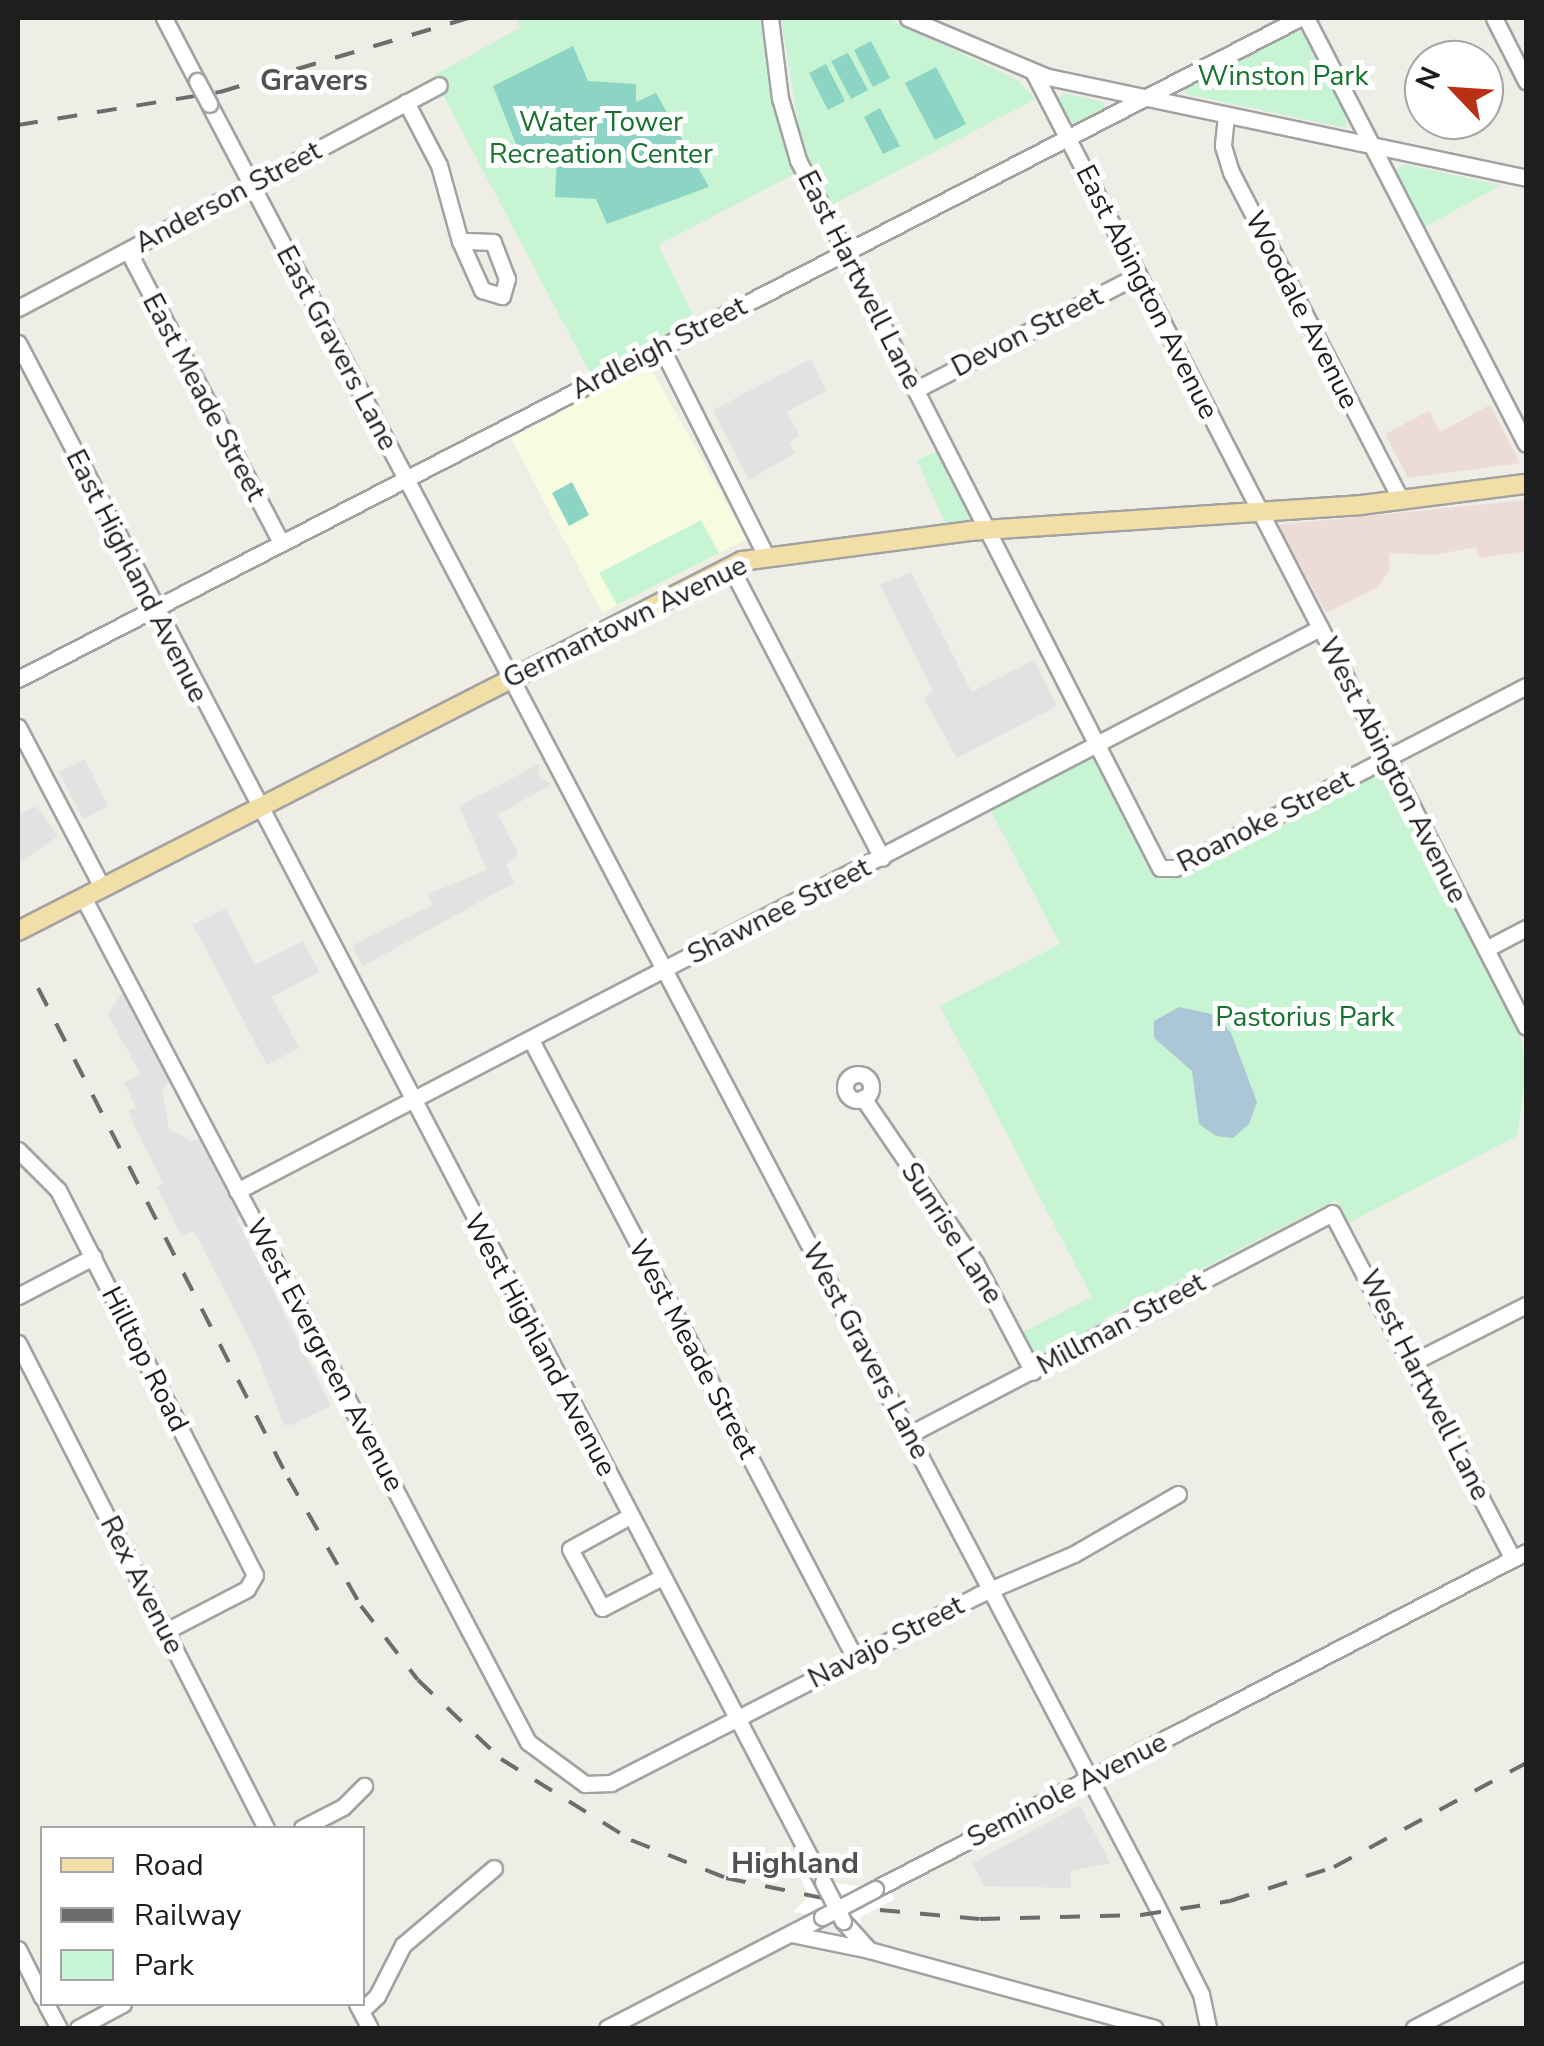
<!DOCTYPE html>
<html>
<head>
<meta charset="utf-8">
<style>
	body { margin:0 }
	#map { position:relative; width:1544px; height:2046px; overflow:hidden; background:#eeede6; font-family:"Nunito Sans",sans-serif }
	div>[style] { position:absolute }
	.commercial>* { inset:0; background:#eddbd7 }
	.education>* { inset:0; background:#f7fce1 }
	.park>* { inset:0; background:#c7f4d2 }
	.pitch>* { inset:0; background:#8cd5c5 }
	.parking>* { inset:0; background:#e2e2e2 }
	.water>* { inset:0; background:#abc6d7 }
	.pier>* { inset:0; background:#fff }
	.roads { filter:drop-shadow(2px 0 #a2a2a2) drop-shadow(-2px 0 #a2a2a2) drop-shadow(0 2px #a2a2a2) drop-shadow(0 -2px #a2a2a2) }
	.minor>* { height:15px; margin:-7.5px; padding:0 7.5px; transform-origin:7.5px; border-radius:7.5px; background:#fff }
	.minor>.ring { margin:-7.5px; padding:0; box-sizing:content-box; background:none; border:15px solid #fff; border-radius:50% }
	.major>* { height:18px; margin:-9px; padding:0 9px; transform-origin:9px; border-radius:9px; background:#f2dea7 }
	.rail>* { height:4px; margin-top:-2px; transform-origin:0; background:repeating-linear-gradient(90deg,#6c6c6c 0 20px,transparent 0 40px) }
	.bridges { filter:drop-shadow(2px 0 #a2a2a2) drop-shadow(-2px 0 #a2a2a2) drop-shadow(0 2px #a2a2a2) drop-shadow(0 -2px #a2a2a2) }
	.minor-bridge>* { height:15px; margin:-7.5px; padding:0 7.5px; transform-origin:7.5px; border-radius:7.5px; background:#fff }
	span { translate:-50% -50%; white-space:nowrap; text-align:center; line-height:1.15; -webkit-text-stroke:10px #fff; paint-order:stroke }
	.park-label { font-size:28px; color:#17722e }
	.street-label { font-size:28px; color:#1e1e1e }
	.neighbourhood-label { font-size:30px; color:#515151; font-weight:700 }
	.frame { position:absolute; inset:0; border:20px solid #1e1e1e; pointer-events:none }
	.legend { position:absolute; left:40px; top:1826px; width:325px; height:180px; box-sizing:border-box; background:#fff; border:2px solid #a5a5a5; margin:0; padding:12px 18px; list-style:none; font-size:30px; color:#1e1e1e }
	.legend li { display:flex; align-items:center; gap:20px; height:50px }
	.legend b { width:50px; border:2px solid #a5a5a5 }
	.north { position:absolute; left:1404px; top:40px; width:100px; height:100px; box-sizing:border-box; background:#fff; border:2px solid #a5a5a5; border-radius:50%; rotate:295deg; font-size:28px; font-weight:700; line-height:40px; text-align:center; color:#1e1e1e }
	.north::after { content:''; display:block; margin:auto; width:35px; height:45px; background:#b83015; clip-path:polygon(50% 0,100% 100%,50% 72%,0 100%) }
</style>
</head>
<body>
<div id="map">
	<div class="commercial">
		<i style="clip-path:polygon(1490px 405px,1520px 463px,1408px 478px,1385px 434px,1429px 411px,1440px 432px)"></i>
		<i style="clip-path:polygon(1526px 500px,1526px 551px,1480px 558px,1476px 547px,1434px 555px,1389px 553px,1389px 570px,1378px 587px,1326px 613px,1278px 525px)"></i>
	</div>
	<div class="education">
		<i style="clip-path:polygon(649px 365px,747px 539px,602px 613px,511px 438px)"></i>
	</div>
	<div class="park">
		<i style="clip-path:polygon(516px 18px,760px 18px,772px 105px,794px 174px,658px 245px,696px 321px,591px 375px,433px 76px,520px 28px)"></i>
		<i style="clip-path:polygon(781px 18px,886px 18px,1016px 79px,1036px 99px,832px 205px,801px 141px)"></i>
		<i style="clip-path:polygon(1299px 28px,1346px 115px,1346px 128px,1185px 94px,1186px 85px)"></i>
		<i style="clip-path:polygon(1064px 93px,1103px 102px,1106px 108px,1075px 126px,1058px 99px)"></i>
		<i style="clip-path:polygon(1403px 164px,1499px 185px,1499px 186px,1425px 227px,1396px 171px)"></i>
		<i style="clip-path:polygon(942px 449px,974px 515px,968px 520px,945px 523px,917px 460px)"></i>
		<i style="clip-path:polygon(701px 520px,719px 553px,617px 605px,599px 573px)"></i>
		<i style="clip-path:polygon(1085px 756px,1096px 759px,1158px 874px,1166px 876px,1387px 771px,1519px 1028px,1526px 1070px,1517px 1136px,1348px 1223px,1336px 1200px,1105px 1318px,1100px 1328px,1037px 1361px,1019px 1334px,1092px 1297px,940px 1006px,1060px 944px,990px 809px)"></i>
	</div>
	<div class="pitch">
		<i style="clip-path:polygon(871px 41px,890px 78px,873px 87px,854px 50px)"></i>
		<i style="clip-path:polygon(573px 46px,588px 81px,636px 84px,636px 102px,656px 93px,709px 187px,607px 224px,596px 199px,555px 197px,557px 154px,525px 167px,493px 86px)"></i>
		<i style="clip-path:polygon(848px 53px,868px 90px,851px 99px,831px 61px)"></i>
		<i style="clip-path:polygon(826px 64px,845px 101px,828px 110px,809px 73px)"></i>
		<i style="clip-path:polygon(936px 67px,966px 124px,935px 140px,905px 83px)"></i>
		<i style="clip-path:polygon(880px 108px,900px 146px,883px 154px,864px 117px)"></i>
		<i style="clip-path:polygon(572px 482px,589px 515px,569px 526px,552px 493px)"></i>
	</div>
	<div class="parking">
		<i style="clip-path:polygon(811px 359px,826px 391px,787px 412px,800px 436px,789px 442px,795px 453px,749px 480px,713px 410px)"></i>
		<i style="clip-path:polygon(911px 572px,972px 692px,1034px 660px,1057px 706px,957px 758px,924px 698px,933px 691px,880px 585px)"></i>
		<i style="clip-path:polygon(85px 759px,108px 806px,83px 819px,59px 772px)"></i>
		<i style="clip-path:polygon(539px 764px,538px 775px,551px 785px,498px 814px,518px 854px,506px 865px,514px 883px,363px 966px,352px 946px,432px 905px,428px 894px,487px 870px,459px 806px)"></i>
		<i style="clip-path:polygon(36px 806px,58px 836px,20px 863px,18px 815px)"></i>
		<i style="clip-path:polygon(226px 909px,255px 965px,303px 941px,319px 972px,272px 997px,299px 1048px,267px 1065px,193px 925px)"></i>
		<i style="clip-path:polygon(123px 992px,169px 1082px,162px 1090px,169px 1129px,191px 1141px,200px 1138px,243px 1214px,236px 1218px,331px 1406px,291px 1425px,284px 1425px,256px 1352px,194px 1231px,181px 1236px,157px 1187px,163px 1183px,134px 1126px,129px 1111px,136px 1107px,124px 1083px,140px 1074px,108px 1014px)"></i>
		<i style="clip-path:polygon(1080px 1805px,1110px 1863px,1070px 1871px,1071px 1888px,984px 1886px,973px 1863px)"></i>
	</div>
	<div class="water">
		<i style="clip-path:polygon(1179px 1007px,1216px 1015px,1231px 1033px,1257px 1102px,1249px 1124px,1233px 1138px,1216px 1136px,1199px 1124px,1192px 1071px,1154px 1038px,1154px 1021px)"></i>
	</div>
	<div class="pier">
		<i style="clip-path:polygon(801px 1878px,890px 1891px,895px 1899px,860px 1917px,861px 1923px,793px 1912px,809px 1897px)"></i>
	</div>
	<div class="roads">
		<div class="minor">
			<i style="left:164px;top:18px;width:71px;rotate:62.4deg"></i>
			<i style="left:770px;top:18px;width:81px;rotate:82.9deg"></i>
			<i style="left:780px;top:98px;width:65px;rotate:73.8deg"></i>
			<i style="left:798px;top:160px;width:795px;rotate:62.92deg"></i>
			<i style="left:1160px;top:868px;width:15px"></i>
			<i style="left:1175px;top:868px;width:395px;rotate:-27.4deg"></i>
			<i style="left:908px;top:18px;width:152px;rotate:22.9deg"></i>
			<i style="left:1048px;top:77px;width:489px;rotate:11.9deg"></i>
			<i style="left:1306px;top:18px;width:479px;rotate:62.7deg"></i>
			<i style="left:1494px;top:18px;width:71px;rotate:63.1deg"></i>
			<i style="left:1034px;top:73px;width:1073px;rotate:62.72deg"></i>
			<i style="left:406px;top:102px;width:71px;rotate:62.4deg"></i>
			<i style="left:439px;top:165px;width:79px;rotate:74.6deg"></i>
			<i style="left:460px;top:241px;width:54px;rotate:65.8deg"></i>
			<i style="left:482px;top:290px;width:21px;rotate:17deg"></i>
			<i style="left:502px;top:296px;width:18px;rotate:-74deg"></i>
			<i style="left:507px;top:279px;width:40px;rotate:-111deg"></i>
			<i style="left:493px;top:242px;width:33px;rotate:-178deg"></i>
			<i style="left:209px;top:104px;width:2024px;rotate:62.26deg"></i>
			<i style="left:1151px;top:1895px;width:111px;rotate:63.2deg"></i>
			<i style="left:1201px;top:1994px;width:35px;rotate:78deg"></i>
			<i style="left:1226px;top:116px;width:30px;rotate:96deg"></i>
			<i style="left:1223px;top:146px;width:27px;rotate:73deg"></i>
			<i style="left:1231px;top:172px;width:369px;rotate:62.6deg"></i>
			<i style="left:128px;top:251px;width:330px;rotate:62.3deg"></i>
			<i style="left:18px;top:308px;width:476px;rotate:-27.9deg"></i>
			<i style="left:18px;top:343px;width:1737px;rotate:62.39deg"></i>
			<i style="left:661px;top:347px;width:234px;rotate:63.3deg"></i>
			<i style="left:917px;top:389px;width:249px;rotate:-27.3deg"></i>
			<i style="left:730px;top:566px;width:329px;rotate:62.5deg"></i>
			<i style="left:18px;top:679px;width:1442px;rotate:-27.28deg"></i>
			<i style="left:18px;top:727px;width:181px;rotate:62.3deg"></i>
			<i style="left:83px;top:897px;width:955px;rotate:62.23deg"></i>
			<i style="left:528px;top:1742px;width:71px;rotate:36.4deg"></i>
			<i style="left:585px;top:1784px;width:26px;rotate:-2deg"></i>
			<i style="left:611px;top:1783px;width:412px;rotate:-27.1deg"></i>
			<i style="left:978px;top:1595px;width:104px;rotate:-23.1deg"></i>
			<i style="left:1074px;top:1554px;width:120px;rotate:-30deg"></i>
			<i style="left:1486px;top:949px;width:45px;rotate:-27.7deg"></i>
			<i style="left:531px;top:1040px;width:698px;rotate:62.33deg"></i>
			<i class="ring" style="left:845px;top:1074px;width:11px;height:11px"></i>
			<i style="left:863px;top:1098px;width:199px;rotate:55.7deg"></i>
			<i style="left:975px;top:1262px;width:124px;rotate:62.2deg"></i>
			<i style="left:18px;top:1150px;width:57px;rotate:45deg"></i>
			<i style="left:58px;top:1190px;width:432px;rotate:62.9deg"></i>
			<i style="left:255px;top:1575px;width:16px;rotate:120deg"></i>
			<i style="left:247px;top:1589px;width:91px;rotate:152.6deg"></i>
			<i style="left:237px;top:1191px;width:1221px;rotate:-27.47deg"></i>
			<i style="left:18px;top:1296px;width:85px;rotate:-27.5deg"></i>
			<i style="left:18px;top:1343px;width:545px;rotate:62.92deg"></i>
			<i style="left:1413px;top:1362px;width:127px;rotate:-26.8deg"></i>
			<i style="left:910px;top:1434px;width:476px;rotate:-27.6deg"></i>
			<i style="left:1332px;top:1213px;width:390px;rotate:62.4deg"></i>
			<i style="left:630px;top:1516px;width:68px;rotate:151.2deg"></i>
			<i style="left:570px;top:1549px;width:67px;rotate:61.5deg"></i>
			<i style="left:602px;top:1608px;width:68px;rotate:-27.3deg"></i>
			<i style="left:302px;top:1828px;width:46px;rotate:-27.1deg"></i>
			<i style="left:343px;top:1807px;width:30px;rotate:-45deg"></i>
			<i style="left:875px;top:1889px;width:733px;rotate:-27.37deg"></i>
			<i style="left:843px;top:1921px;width:39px;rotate:48deg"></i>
			<i style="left:869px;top:1950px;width:296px;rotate:15.3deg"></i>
			<i style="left:791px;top:1934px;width:76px;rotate:11.5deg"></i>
			<i style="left:18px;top:1949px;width:54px;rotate:63.4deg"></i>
			<i style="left:46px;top:2004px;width:27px;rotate:62deg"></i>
			<i style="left:357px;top:2004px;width:27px;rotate:62deg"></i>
			<i style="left:361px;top:2011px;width:22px;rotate:-43deg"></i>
			<i style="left:377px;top:1996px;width:57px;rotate:-63deg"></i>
			<i style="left:403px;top:1945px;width:119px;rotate:-40.2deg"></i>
			<i style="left:78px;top:2028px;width:51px;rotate:-28.1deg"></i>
			<i style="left:607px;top:2028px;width:242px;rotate:-27.3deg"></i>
			<i style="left:1414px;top:2028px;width:126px;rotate:-27.4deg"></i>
		</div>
		<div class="major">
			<i style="left:18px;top:931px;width:813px;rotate:-27.07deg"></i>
			<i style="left:742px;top:561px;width:230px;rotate:-7.5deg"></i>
			<i style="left:970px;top:531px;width:392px;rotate:-3.8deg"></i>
			<i style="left:1361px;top:505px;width:166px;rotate:-7.3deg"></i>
		</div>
	</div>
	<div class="rail">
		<i style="left:18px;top:125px;width:205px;rotate:-9.3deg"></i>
		<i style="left:220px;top:92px;width:260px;rotate:-16.6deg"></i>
		<i style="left:38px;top:988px;width:550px;rotate:62.97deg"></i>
		<i style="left:288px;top:1478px;width:147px;rotate:60.3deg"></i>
		<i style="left:361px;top:1606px;width:93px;rotate:52.4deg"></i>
		<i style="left:418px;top:1680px;width:115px;rotate:43.6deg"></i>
		<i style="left:501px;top:1759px;width:153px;rotate:31.9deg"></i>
		<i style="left:631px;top:1840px;width:102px;rotate:21.8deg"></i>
		<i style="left:726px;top:1878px;width:157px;rotate:11.7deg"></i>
		<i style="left:880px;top:1910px;width:100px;rotate:5.1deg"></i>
		<i style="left:980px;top:1919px;width:161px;rotate:-1.4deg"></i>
		<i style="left:1141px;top:1915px;width:90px;rotate:-8.9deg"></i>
		<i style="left:1230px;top:1901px;width:109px;rotate:-18.1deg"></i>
		<i style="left:1334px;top:1867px;width:218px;rotate:-28.4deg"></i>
	</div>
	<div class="bridges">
		<div class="minor-bridge">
			<i style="left:197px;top:81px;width:26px;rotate:62deg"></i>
			<i style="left:823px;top:1882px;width:44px;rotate:62.9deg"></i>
			<i style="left:822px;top:1917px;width:60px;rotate:-27.8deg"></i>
		</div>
	</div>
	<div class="park-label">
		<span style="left:1283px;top:76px">Winston Park</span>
		<span style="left:601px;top:138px">Water Tower<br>Recreation Center</span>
		<span style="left:1305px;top:1017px">Pastorius Park</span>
	</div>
	<div class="street-label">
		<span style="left:228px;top:197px;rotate:-28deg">Anderson Street</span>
		<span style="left:860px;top:280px;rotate:63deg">East Hartwell Lane</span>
		<span style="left:1147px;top:292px;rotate:63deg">East Abington Avenue</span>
		<span style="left:1302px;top:310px;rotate:63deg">Woodale Avenue</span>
		<span style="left:1027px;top:332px;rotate:-27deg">Devon Street</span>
		<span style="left:337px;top:348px;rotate:62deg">East Gravers Lane</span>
		<span style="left:659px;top:348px;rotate:-27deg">Ardleigh Street</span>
		<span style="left:204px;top:397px;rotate:62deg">East Meade Street</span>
		<span style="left:137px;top:576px;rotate:63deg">East Highland Avenue</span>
		<span style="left:625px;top:622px;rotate:-26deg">Germantown Avenue</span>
		<span style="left:1393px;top:770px;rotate:63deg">West Abington Avenue</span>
		<span style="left:1265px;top:821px;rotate:-27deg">Roanoke Street</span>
		<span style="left:779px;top:911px;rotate:-27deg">Shawnee Street</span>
		<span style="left:952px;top:1233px;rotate:57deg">Sunrise Lane</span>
		<span style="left:1121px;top:1324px;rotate:-28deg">Millman Street</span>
		<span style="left:540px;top:1345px;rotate:62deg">West Highland Avenue</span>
		<span style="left:693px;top:1349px;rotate:62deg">West Meade Street</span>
		<span style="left:866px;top:1351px;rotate:62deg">West Gravers Lane</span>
		<span style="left:325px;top:1355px;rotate:62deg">West Evergreen Avenue</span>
		<span style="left:145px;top:1359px;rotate:63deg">Hilltop Road</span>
		<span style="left:1425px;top:1385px;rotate:63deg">West Hartwell Lane</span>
		<span style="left:142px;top:1585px;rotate:63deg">Rex Avenue</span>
		<span style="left:886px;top:1642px;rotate:-27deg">Navajo Street</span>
		<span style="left:1067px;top:1790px;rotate:-27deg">Seminole Avenue</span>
	</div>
	<div class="neighbourhood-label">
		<span style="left:314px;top:81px">Gravers</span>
		<span style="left:795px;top:1864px">Highland</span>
	</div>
	<div class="frame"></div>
	<ul class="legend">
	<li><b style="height:12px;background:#f2dea7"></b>Road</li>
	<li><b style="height:12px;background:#6c6c6c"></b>Railway</li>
	<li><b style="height:28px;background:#c7f4d2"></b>Park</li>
	</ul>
	<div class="north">N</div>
</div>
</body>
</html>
